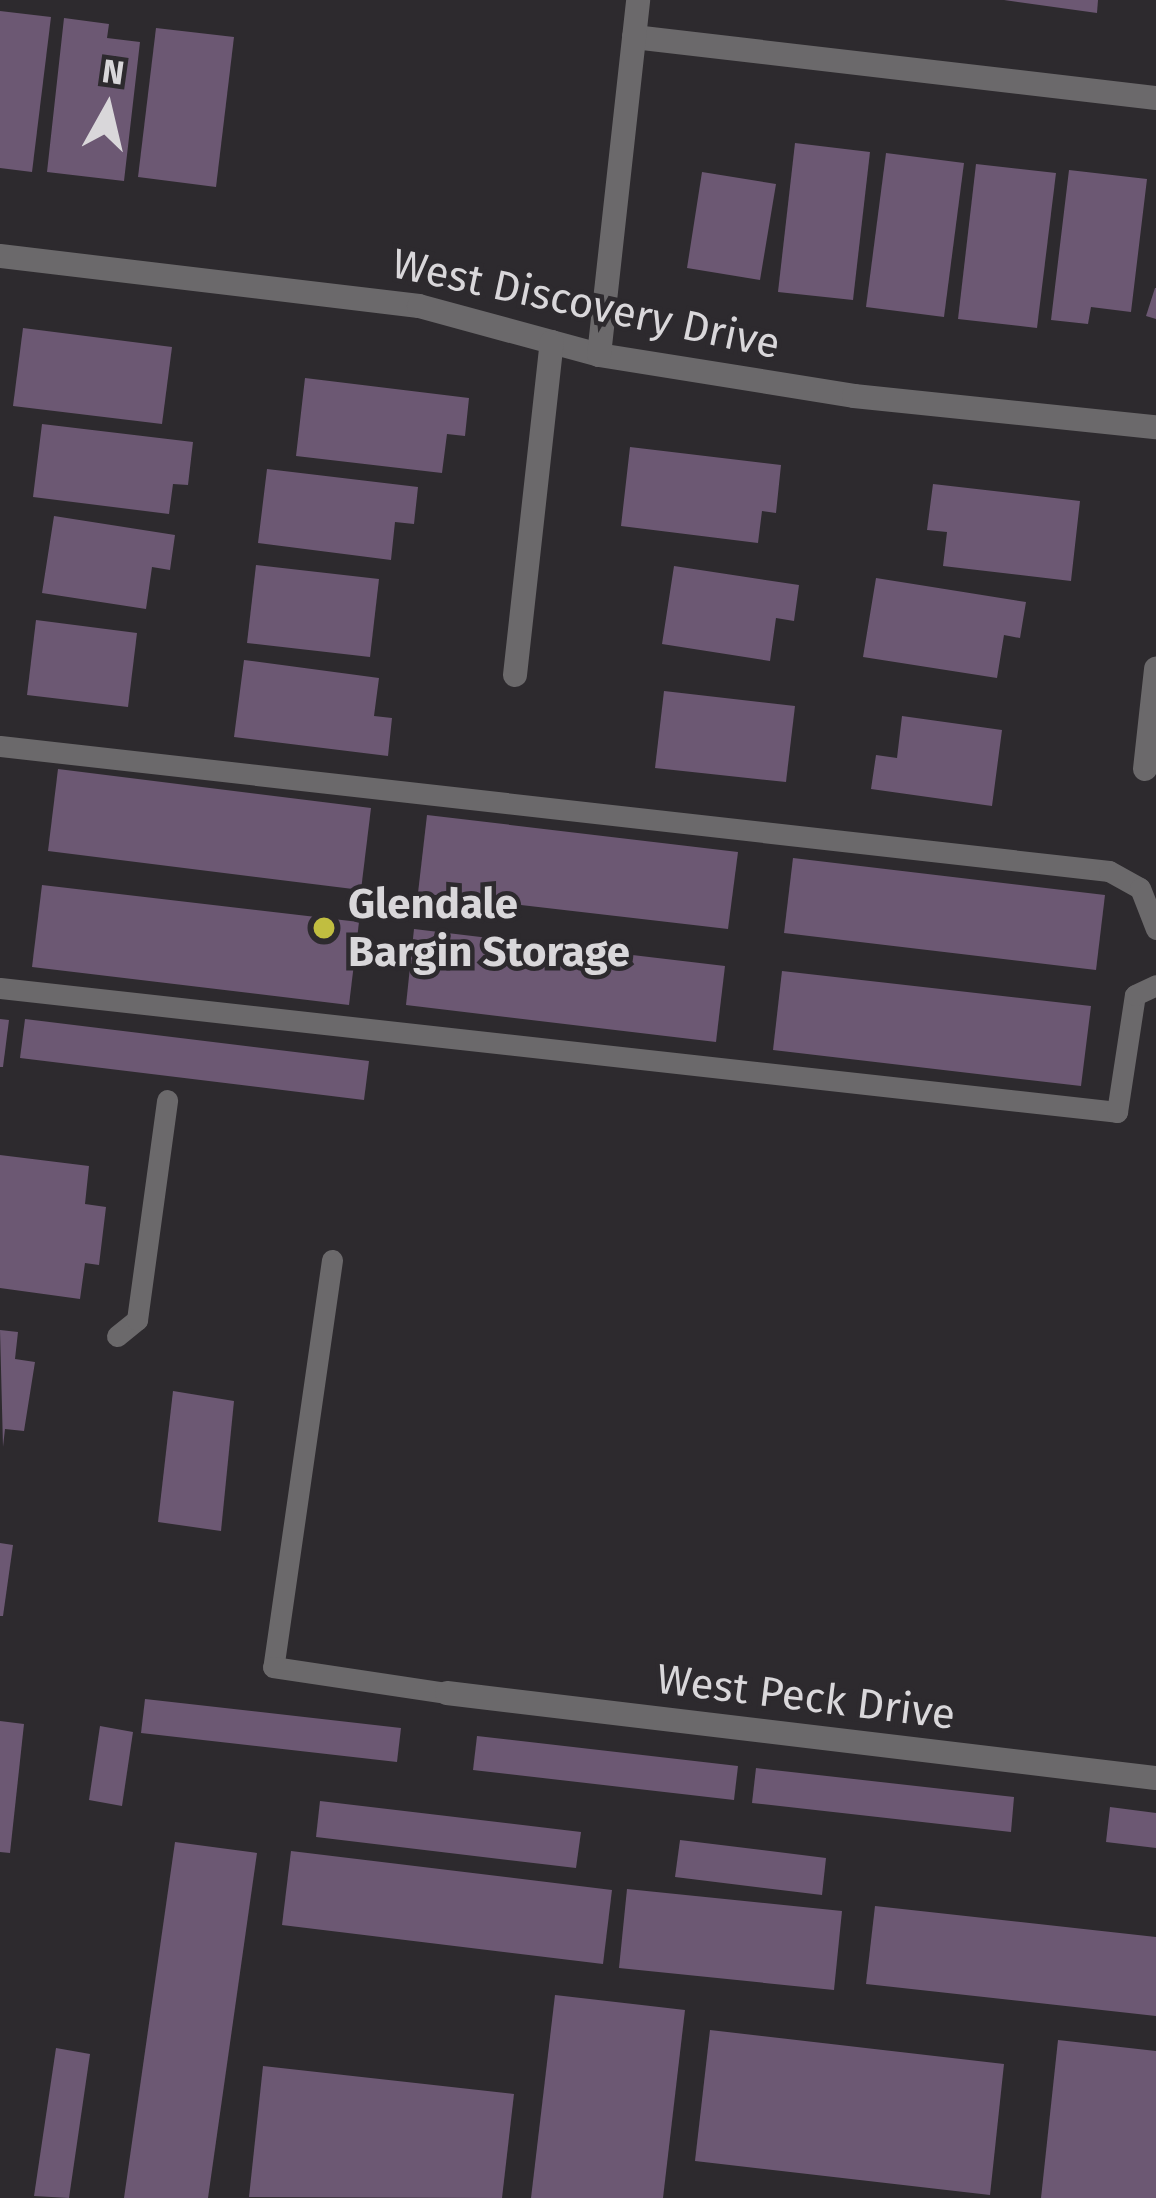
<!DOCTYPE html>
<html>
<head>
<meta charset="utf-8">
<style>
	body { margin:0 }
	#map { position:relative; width:1156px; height:2198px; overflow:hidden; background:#2d2a2e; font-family:"Fira Sans",sans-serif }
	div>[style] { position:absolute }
	.building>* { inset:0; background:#6c5873 }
	.lane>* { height:21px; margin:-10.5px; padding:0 10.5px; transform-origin:10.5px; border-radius:10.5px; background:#6b696b }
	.street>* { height:24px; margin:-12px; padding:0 12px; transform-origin:12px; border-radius:12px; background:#6b696b }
	.dots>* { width:33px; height:33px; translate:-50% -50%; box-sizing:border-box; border:6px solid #2d2a2e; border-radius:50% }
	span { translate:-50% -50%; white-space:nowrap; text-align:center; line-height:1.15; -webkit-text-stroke:9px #2d2a2e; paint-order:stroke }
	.street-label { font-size:42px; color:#d9d7da }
	.poi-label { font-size:42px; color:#d9d7da; font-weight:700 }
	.left { translate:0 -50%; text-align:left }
	.north { position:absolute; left:48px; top:48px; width:120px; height:120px; -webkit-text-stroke:9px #2d2a2e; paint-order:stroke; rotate:8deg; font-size:33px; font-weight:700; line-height:48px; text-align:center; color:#d9d7da }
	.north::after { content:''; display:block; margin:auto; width:42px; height:54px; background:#d9d7da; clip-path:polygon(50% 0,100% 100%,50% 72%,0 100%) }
</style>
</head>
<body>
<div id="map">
	<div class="building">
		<i style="clip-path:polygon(1004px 0,1098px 0,1097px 13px)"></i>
		<i style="clip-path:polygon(0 11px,51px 17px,32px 172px,0 168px)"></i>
		<i style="clip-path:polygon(64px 18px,109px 24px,107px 38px,140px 42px,124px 181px,47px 172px)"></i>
		<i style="clip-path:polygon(156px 28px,234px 37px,216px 187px,138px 177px)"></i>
		<i style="clip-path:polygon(795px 143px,870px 152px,853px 300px,778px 292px)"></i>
		<i style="clip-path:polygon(886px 153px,964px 163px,944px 317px,866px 307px)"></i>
		<i style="clip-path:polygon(976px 164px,1056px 173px,1037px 328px,958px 319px)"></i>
		<i style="clip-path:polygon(1069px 170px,1147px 179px,1131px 312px,1091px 307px,1088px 324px,1051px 320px)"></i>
		<i style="clip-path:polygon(702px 172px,776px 184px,760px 280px,687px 268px)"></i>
		<i style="clip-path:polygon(1155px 288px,1156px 288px,1156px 319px,1146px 316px)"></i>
		<i style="clip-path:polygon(23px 328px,172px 347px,162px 424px,13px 406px)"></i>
		<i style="clip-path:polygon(305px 378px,469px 398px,465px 436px,447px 434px,442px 473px,296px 456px)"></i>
		<i style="clip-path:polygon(42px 424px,193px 442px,188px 485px,173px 484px,169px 514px,33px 497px)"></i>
		<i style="clip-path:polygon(630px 447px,781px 465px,776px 513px,762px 511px,758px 543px,621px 526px)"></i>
		<i style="clip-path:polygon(267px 469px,418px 487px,414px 524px,395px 522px,391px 560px,258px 543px)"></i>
		<i style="clip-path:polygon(933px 484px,1080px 501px,1071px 581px,943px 566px,947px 532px,927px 530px)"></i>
		<i style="clip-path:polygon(54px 516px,175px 535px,170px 570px,152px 567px,146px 609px,42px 593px)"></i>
		<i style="clip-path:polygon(256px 565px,379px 579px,370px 657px,247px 643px)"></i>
		<i style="clip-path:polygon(674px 566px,799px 585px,794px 621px,776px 618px,770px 661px,662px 644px)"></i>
		<i style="clip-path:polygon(876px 578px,1026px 602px,1020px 638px,1004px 635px,997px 678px,863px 657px)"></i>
		<i style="clip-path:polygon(36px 620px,137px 633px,128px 707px,27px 695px)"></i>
		<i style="clip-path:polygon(244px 660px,379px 678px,374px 716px,392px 718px,388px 756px,234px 737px)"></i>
		<i style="clip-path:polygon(664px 691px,795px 706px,786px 782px,655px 768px)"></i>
		<i style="clip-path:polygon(902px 716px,1002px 730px,992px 806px,871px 789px,876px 755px,897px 758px)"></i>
		<i style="clip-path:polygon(58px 769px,371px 808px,361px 890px,48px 851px)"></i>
		<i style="clip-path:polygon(427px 815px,738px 852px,728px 929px,418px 893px)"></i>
		<i style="clip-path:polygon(793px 858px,1105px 895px,1096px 970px,784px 933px)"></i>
		<i style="clip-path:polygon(42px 885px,359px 922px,349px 1005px,32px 967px)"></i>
		<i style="clip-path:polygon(414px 929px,725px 966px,716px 1042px,406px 1005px)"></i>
		<i style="clip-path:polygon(782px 971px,1091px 1006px,1081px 1086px,773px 1050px)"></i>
		<i style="clip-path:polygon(0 1019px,9px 1020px,3px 1067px,0 1067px)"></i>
		<i style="clip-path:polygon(25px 1019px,369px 1061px,364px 1100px,20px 1058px)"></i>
		<i style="clip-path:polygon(0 1155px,89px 1166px,85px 1204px,106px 1207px,99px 1265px,85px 1263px,80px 1299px,0 1288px)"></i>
		<i style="clip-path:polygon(0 1330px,18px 1332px,15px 1359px,35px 1362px,24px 1431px,5px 1429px,3px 1447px)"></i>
		<i style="clip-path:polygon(173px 1391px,234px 1401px,221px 1531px,158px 1522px)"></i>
		<i style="clip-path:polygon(0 1543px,13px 1545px,3px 1616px,0 1616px)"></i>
		<i style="clip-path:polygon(145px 1699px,401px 1728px,397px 1762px,141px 1733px)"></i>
		<i style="clip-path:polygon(0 1721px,24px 1724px,10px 1853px,0 1852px)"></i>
		<i style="clip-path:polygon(100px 1726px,133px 1732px,122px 1806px,89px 1800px)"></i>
		<i style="clip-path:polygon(477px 1736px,738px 1766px,734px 1800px,473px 1770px)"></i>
		<i style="clip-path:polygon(756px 1768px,1014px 1797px,1011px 1832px,752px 1803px)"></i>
		<i style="clip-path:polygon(320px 1801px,581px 1832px,576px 1868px,316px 1837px)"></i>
		<i style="clip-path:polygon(1110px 1807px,1156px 1813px,1156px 1848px,1106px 1842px)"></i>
		<i style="clip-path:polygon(680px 1840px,826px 1858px,822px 1895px,675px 1877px)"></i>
		<i style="clip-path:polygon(175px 1842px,257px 1853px,208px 2198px,124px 2198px)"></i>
		<i style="clip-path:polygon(291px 1851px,612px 1890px,603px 1964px,282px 1925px)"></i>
		<i style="clip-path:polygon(627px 1889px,842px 1911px,834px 1990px,619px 1968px)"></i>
		<i style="clip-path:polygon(875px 1906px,1156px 1937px,1156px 2016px,866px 1984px)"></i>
		<i style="clip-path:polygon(555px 1995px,685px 2010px,663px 2198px,531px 2198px)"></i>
		<i style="clip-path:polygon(710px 2030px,1004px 2064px,990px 2195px,695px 2161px)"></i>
		<i style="clip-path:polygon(1058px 2040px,1156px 2051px,1156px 2198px,1041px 2198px)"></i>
		<i style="clip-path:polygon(56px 2048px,90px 2054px,69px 2198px,34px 2196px)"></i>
		<i style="clip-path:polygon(263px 2066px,514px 2094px,502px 2198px,249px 2197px)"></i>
	</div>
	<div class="lane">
		<i style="left:0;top:746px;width:1116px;rotate:6.43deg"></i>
		<i style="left:1109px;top:871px;width:35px;rotate:29deg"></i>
		<i style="left:1140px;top:888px;width:44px;rotate:68.7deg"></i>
		<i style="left:0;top:988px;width:1124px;rotate:6.33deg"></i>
		<i style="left:1117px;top:1112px;width:118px;rotate:-81.3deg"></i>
		<i style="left:1135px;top:995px;width:23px;rotate:-25deg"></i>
		<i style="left:332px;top:1260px;width:411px;rotate:98.2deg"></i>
		<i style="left:273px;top:1667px;width:176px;rotate:8.5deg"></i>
		<i style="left:117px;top:1336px;width:26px;rotate:-39deg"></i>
		<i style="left:137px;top:1320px;width:222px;rotate:-82.2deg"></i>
	</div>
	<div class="street">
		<i style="left:634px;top:37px;width:526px;rotate:6.67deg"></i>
		<i style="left:0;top:256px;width:422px;rotate:6.8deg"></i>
		<i style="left:419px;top:306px;width:187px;rotate:15.2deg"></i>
		<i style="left:599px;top:355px;width:258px;rotate:9.1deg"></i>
		<i style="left:854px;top:396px;width:304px;rotate:5.9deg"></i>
		<i style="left:599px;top:355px;width:357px;rotate:-83.7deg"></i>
		<i style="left:515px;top:675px;width:335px;rotate:-83.7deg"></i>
		<i style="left:1145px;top:769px;width:101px;rotate:-83.7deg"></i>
		<i style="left:447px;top:1693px;width:714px;rotate:6.84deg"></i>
	</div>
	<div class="dots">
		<i style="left:324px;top:928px;background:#c1be40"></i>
	</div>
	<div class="street-label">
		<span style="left:586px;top:304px;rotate:12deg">West Discovery Drive</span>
		<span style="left:806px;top:1697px;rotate:7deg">West Peck Drive</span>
	</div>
	<div class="poi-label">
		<span class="left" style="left:348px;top:928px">Glendale<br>Bargin Storage</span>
	</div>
	<div class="north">N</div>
</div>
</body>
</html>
